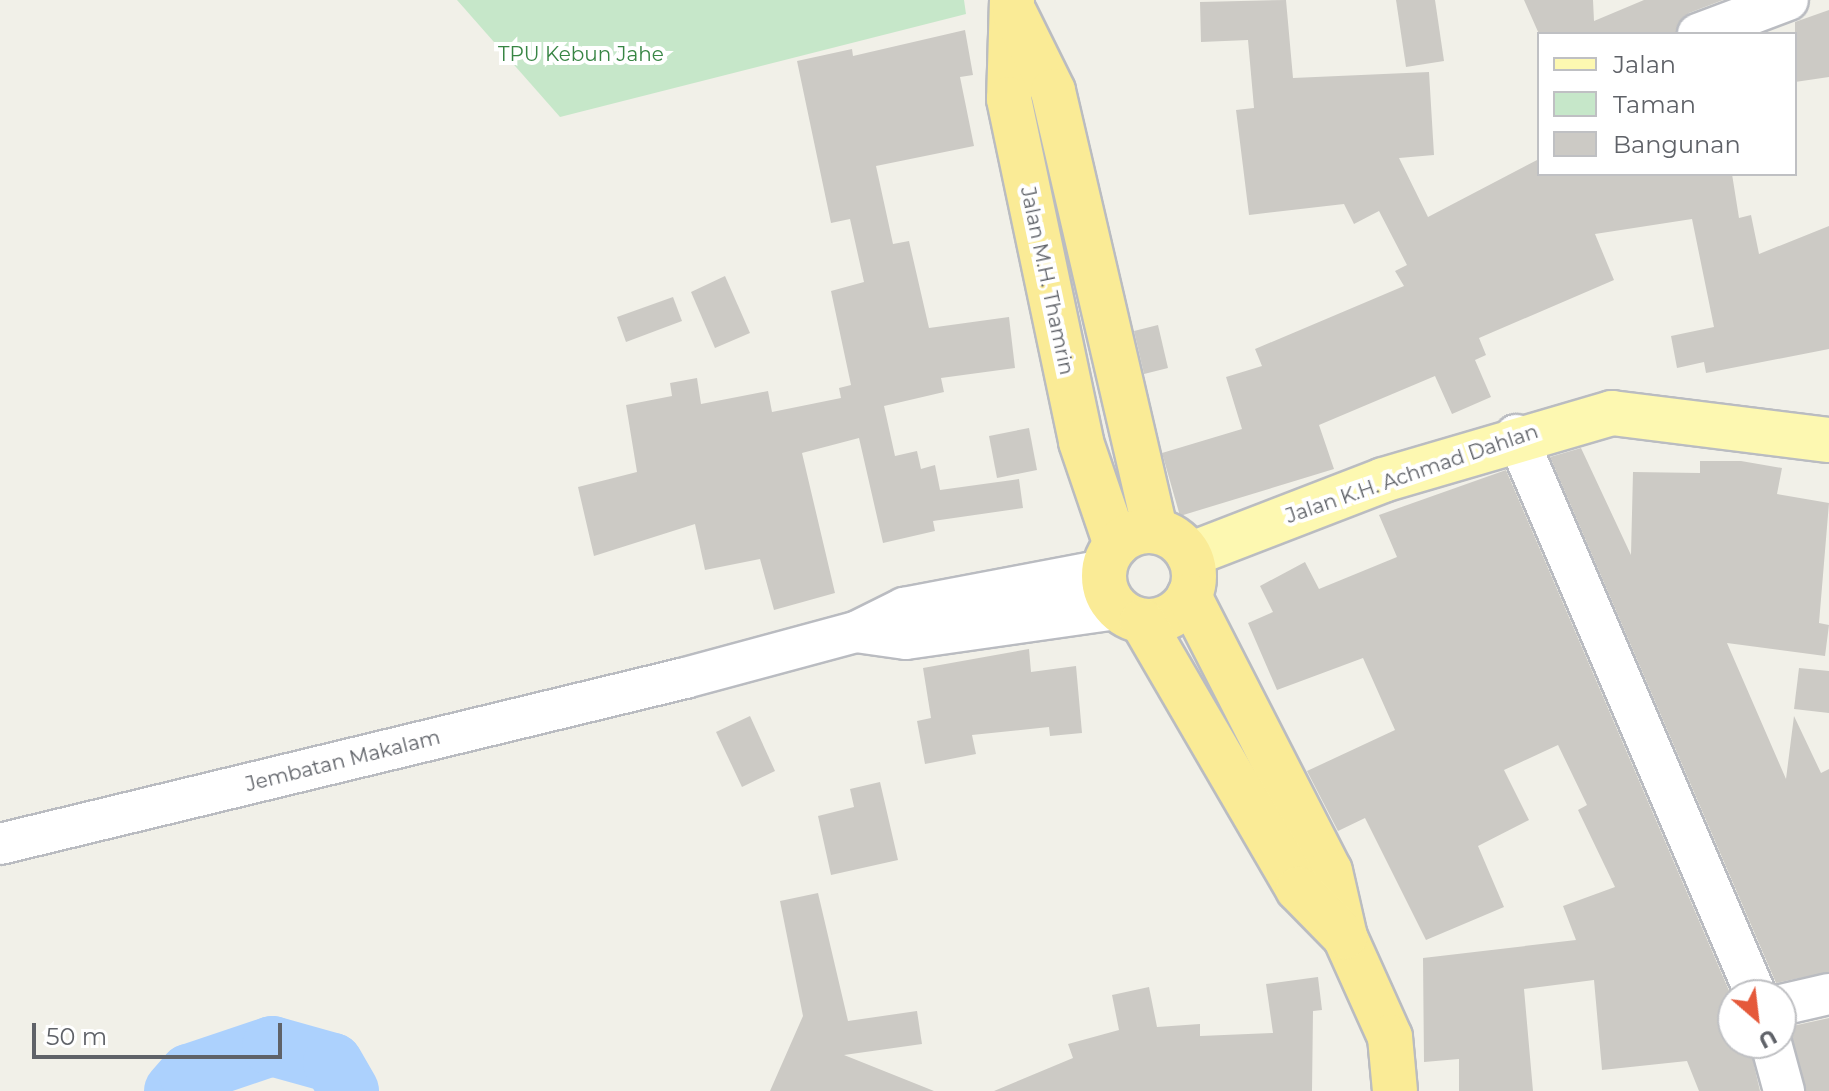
<!DOCTYPE html>
<html>
<head>
<meta charset="utf-8">
<style>
	body { margin:0 }
	#map { position:relative; width:1829px; height:1091px; overflow:hidden; background:#f1f0e8; font-family:Montserrat,sans-serif }
	div>[style] { position:absolute }
	.green>* { inset:0; background:#c6e7c9 }
	.river>* { height:60px; margin:-30px; padding:0 30px; transform-origin:30px; border-radius:30px; background:#acd1fd }
	.building>* { inset:0; background:#cccac5 }
	.roads { filter:drop-shadow(2px 0 #babcc1) drop-shadow(-2px 0 #babcc1) drop-shadow(0 2px #babcc1) drop-shadow(0 -2px #babcc1) }
	.minor>* { height:40px; margin:-20px; padding:0 20px; transform-origin:20px; border-radius:20px; background:#fff }
	.major>* { height:44px; margin:-22px; padding:0 22px; transform-origin:22px; border-radius:22px; background:#fdf8b1 }
	.highway>* { height:44px; margin:-22px; padding:0 22px; transform-origin:22px; border-radius:22px; background:#faeb96 }
	.highway>.ring { margin:-22px; padding:0; box-sizing:content-box; background:none; border:44px solid #faeb96; border-radius:50% }
	span { translate:-50% -50%; white-space:nowrap; text-align:center; line-height:1.15; -webkit-text-stroke:8px #fff; paint-order:stroke }
	.park-label { font-size:20px; color:#388544 }
	.street-label { font-size:20px; color:#5f6268 }
	.legend { position:absolute; left:1537px; top:32px; width:260px; height:144px; box-sizing:border-box; background:#fff; border:2px solid #bfc0c3; margin:0; padding:10px 14px; list-style:none; font-size:24px; color:#5f6268 }
	.legend li { display:flex; align-items:center; gap:16px; height:40px }
	.legend b { width:40px; border:2px solid #bfc0c3 }
	.north { position:absolute; left:1717px; top:979px; width:80px; height:80px; box-sizing:border-box; background:#fff; border:2px solid #bfc0c3; border-radius:50%; rotate:152deg; font-size:22px; font-weight:700; line-height:32px; text-align:center; color:#5f6268 }
	.north::after { content:''; display:block; margin:auto; width:28px; height:36px; background:#e5593a; clip-path:polygon(50% 0,100% 100%,50% 72%,0 100%) }
	.scale { position:absolute; left:32px; top:1023px; width:250px; height:36px; box-sizing:border-box; border:4px solid #5f6268; border-top:0; padding-left:10px; font-size:24px; line-height:28px; white-space:nowrap; color:#5f6268; -webkit-text-stroke:6px #fff; paint-order:stroke }
</style>
</head>
<body>
<div id="map">
	<div class="green">
		<i style="clip-path:polygon(457px 0,964px 0,966px 14px,560px 117px)"></i>
	</div>
	<div class="river">
		<i style="left:174px;top:1091px;width:23px;rotate:-49deg"></i>
		<i style="left:189px;top:1074px;width:88px;rotate:-18.6deg"></i>
		<i style="left:272px;top:1046px;width:63px;rotate:15.6deg"></i>
		<i style="left:333px;top:1063px;width:32px;rotate:60deg"></i>
	</div>
	<div class="building">
		<i style="clip-path:polygon(1286px 0,1293px 78px,1429px 72px,1434px 155px,1399px 158px,1428px 217px,1539px 159px,1539px 174px,1732px 174px,1739px 218px,1751px 215px,1759px 254px,1829px 226px,1829px 349px,1706px 373px,1704px 362px,1677px 368px,1671px 336px,1714px 327px,1692px 219px,1595px 234px,1614px 280px,1479px 338px,1486px 355px,1475px 360px,1491px 397px,1452px 414px,1435px 376px,1319px 425px,1334px 469px,1180px 516px,1162px 453px,1242px 429px,1226px 377px,1262px 366px,1255px 349px,1404px 286px,1395px 271px,1407px 265px,1379px 211px,1354px 224px,1344px 204px,1249px 215px,1236px 110px,1254px 108px,1248px 40px,1201px 42px,1200px 2px)"></i>
		<i style="clip-path:polygon(1396px 0,1435px 0,1444px 61px,1406px 67px)"></i>
		<i style="clip-path:polygon(1524px 0,1593px 0,1594px 21px,1644px 0,1723px 0,1689px 13px,1676px 34px,1539px 34px)"></i>
		<i style="clip-path:polygon(1829px 10px,1829px 77px,1795px 82px,1795px 22px)"></i>
		<i style="clip-path:polygon(965px 30px,973px 75px,960px 77px,974px 146px,876px 166px,893px 244px,909px 241px,929px 328px,1009px 317px,1015px 368px,941px 378px,944px 392px,884px 406px,895px 456px,917px 451px,921px 469px,935px 465px,940px 490px,1019px 479px,1023px 508px,933px 521px,935px 531px,883px 543px,859px 438px,802px 453px,835px 593px,774px 610px,760px 559px,705px 570px,695px 524px,594px 556px,578px 487px,637px 472px,626px 405px,672px 396px,670px 383px,697px 378px,701px 404px,768px 391px,772px 412px,841px 398px,839px 388px,851px 385px,831px 291px,864px 282px,850px 219px,831px 223px,797px 61px,852px 49px,853px 56px)"></i>
		<i style="clip-path:polygon(725px 276px,750px 333px,715px 348px,691px 292px)"></i>
		<i style="clip-path:polygon(673px 297px,682px 321px,626px 342px,617px 317px)"></i>
		<i style="clip-path:polygon(1158px 325px,1168px 368px,1144px 374px,1134px 331px)"></i>
		<i style="clip-path:polygon(1029px 428px,1037px 470px,997px 478px,989px 436px)"></i>
		<i style="clip-path:polygon(1581px 448px,1631px 555px,1633px 472px,1700px 473px,1700px 461px,1741px 461px,1782px 468px,1777px 494px,1829px 503px,1819px 623px,1829px 625px,1825px 656px,1727px 643px,1786px 779px,1794px 716px,1821px 773px,1829px 769px,1829px 972px,1776px 983px,1550px 457px)"></i>
		<i style="clip-path:polygon(1506px 470px,1733px 1000px,1733px 1043px,1749px 1043px,1760px 1091px,1699px 1091px,1687px 1061px,1602px 1070px,1594px 980px,1524px 989px,1533px 1091px,1459px 1091px,1459px 1059px,1424px 1062px,1423px 958px,1576px 940px,1563px 906px,1615px 887px,1578px 810px,1587px 805px,1558px 745px,1504px 770px,1529px 820px,1478px 846px,1504px 907px,1426px 940px,1365px 818px,1338px 831px,1307px 771px,1395px 730px,1363px 658px,1277px 690px,1248px 623px,1273px 612px,1260px 586px,1305px 562px,1319px 589px,1397px 557px,1379px 515px)"></i>
		<i style="clip-path:polygon(1029px 649px,1031px 672px,1076px 666px,1082px 733px,1050px 736px,1049px 727px,972px 735px,976px 754px,925px 764px,917px 721px,931px 718px,923px 668px)"></i>
		<i style="clip-path:polygon(1799px 668px,1829px 671px,1829px 713px,1794px 709px)"></i>
		<i style="clip-path:polygon(750px 716px,775px 771px,742px 787px,716px 732px)"></i>
		<i style="clip-path:polygon(880px 782px,898px 860px,831px 875px,818px 816px,854px 807px,850px 789px)"></i>
		<i style="clip-path:polygon(818px 893px,848px 1021px,917px 1011px,922px 1044px,844px 1055px,934px 1091px,770px 1091px,803px 1016px,780px 901px)"></i>
		<i style="clip-path:polygon(1318px 977px,1322px 1010px,1313px 1011px,1312px 1091px,994px 1091px,1073px 1058px,1068px 1044px,1119px 1030px,1112px 995px,1149px 987px,1157px 1027px,1200px 1024px,1200px 1036px,1273px 1033px,1266px 984px)"></i>
		<i style="clip-path:polygon(1829px 1018px,1829px 1091px,1806px 1091px,1788px 1027px)"></i>
	</div>
	<div class="roads">
		<div class="minor">
			<i style="left:1698px;top:34px;width:96px;rotate:-20.7deg"></i>
			<i style="left:1516px;top:435px;width:609px;rotate:66.8deg"></i>
			<i style="left:856px;top:632px;width:50px;rotate:8deg"></i>
			<i style="left:906px;top:639px;width:213px;rotate:-8.1deg"></i>
			<i style="left:0;top:844px;width:705px;rotate:-13.62deg"></i>
			<i style="left:685px;top:678px;width:177px;rotate:-15.1deg"></i>
			<i style="left:856px;top:632px;width:54px;rotate:-26.6deg"></i>
			<i style="left:904px;top:608px;width:204px;rotate:-10.8deg"></i>
			<i style="left:1781px;top:1005px;width:49px;rotate:-12.9deg"></i>
			<i style="left:1771px;top:1043px;width:50px;rotate:74.8deg"></i>
		</div>
		<div class="major">
			<i style="left:1189px;top:555px;width:208px;rotate:-21.1deg"></i>
			<i style="left:1383px;top:480px;width:239px;rotate:-16.3deg"></i>
			<i style="left:1612px;top:413px;width:219px;rotate:7.1deg"></i>
		</div>
		<div class="highway">
			<i style="left:1012px;top:0;width:99px;rotate:91.7deg"></i>
			<i style="left:1009px;top:99px;width:350px;rotate:78.1deg"></i>
			<i style="left:1081px;top:442px;width:109px;rotate:71.2deg"></i>
			<i style="left:1015px;top:14px;width:86px;rotate:63.7deg"></i>
			<i style="left:1053px;top:91px;width:452px;rotate:76.9deg"></i>
			<i class="ring" style="left:1104px;top:531px;width:46px;height:46px"></i>
			<i style="left:1189px;top:596px;width:309px;rotate:62.9deg"></i>
			<i style="left:1330px;top:871px;width:68px;rotate:77.2deg"></i>
			<i style="left:1345px;top:937px;width:110px;rotate:65.8deg"></i>
			<i style="left:1390px;top:1037px;width:54px;rotate:84.7deg"></i>
			<i style="left:1142px;top:621px;width:310px;rotate:59.8deg"></i>
			<i style="left:1298px;top:889px;width:67px;rotate:45.6deg"></i>
		</div>
	</div>
	<div class="park-label">
		<span style="left:581px;top:54px">TPU Kebun Jahe</span>
	</div>
	<div class="street-label">
		<span style="left:1047px;top:281px;rotate:78deg">Jalan M.H. Thamrin</span>
		<span style="left:1412px;top:474px;rotate:-19deg">Jalan K.H. Achmad Dahlan</span>
		<span style="left:343px;top:761px;rotate:-14deg">Jembatan Makalam</span>
	</div>
	<ul class="legend">
	<li><b style="height:10px;background:#fdf8b1"></b>Jalan</li>
	<li><b style="height:22px;background:#c6e7c9"></b>Taman</li>
	<li><b style="height:22px;background:#cccac5"></b>Bangunan</li>
	</ul>
	<div class="north">U</div>
	<div class="scale">50 m</div>
</div>
</body>
</html>
